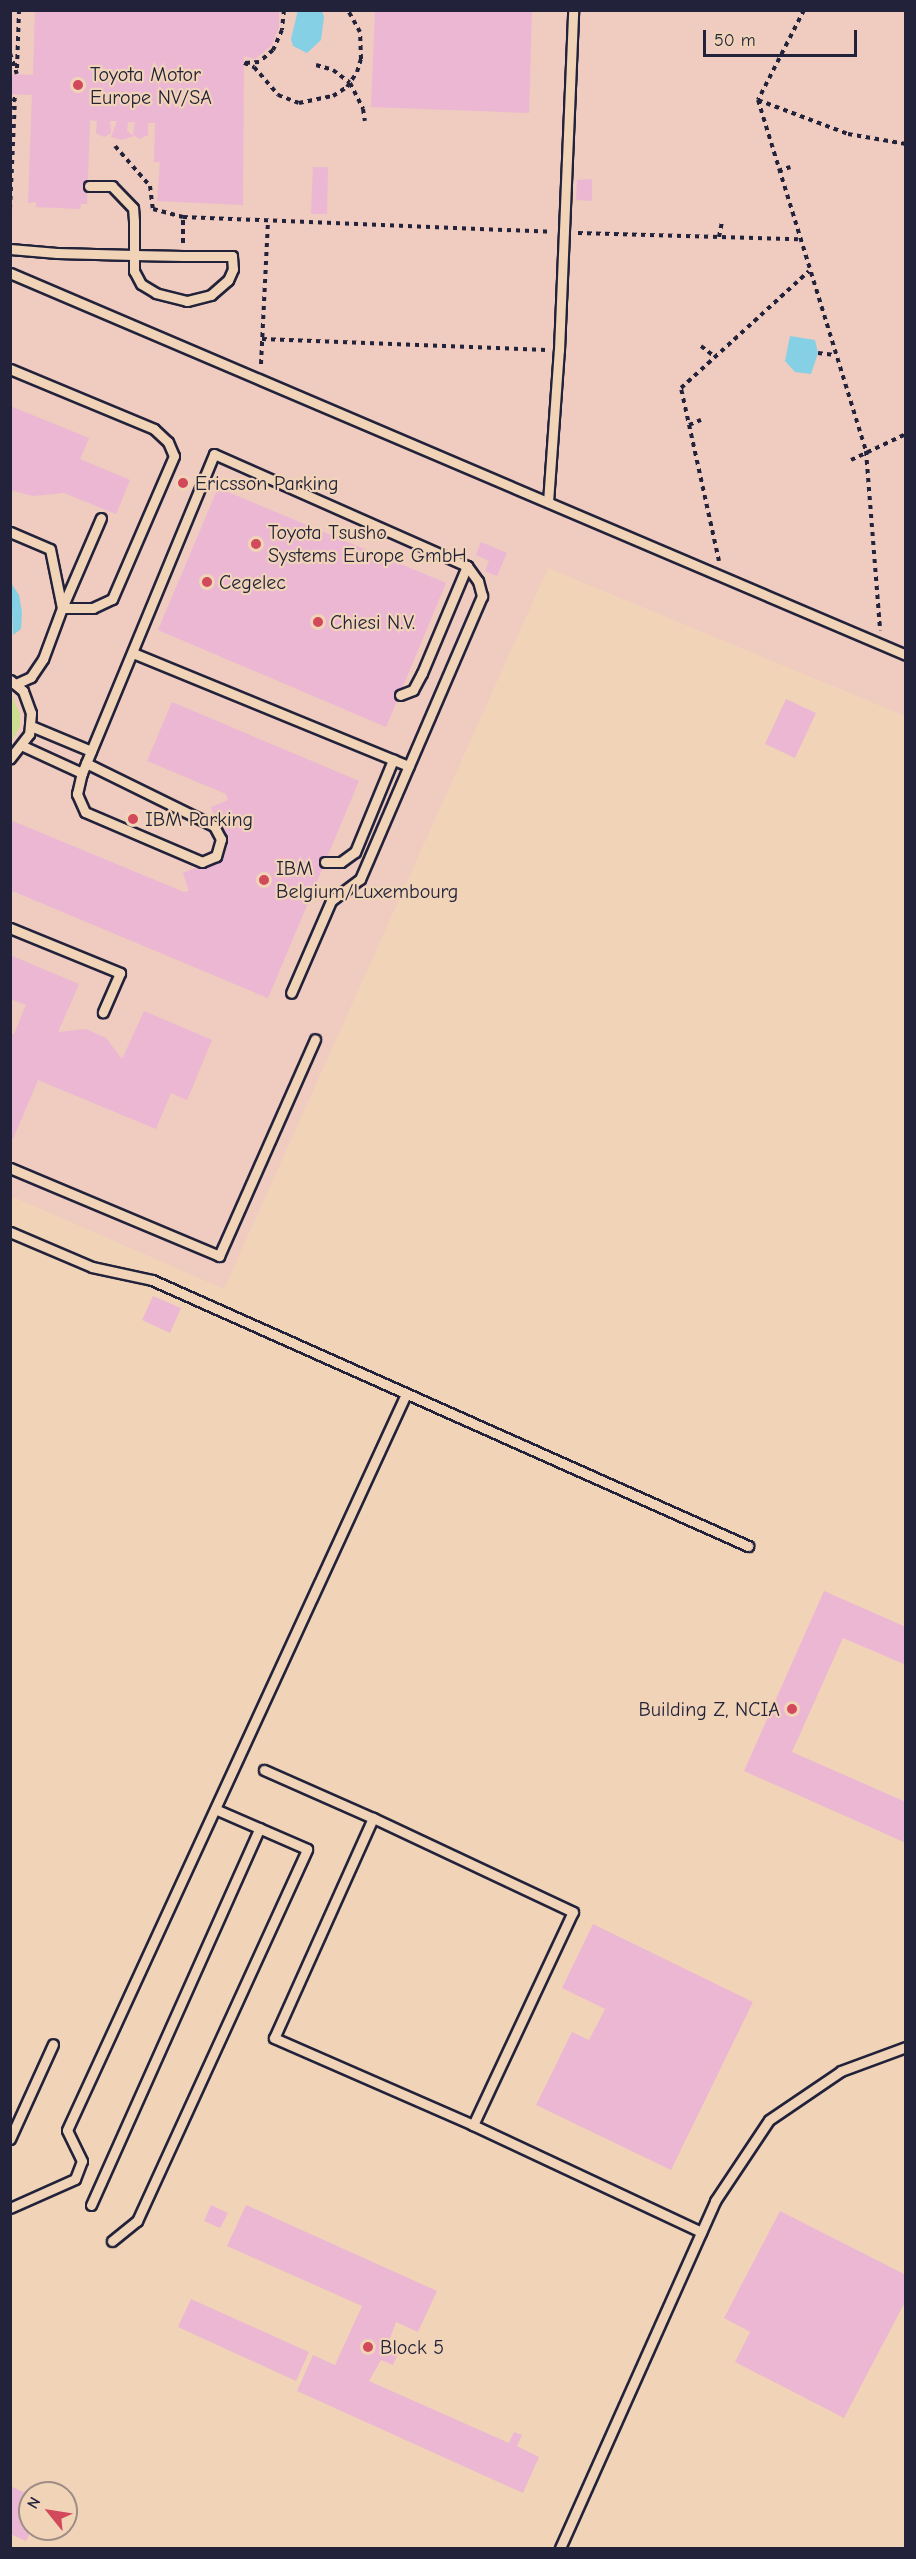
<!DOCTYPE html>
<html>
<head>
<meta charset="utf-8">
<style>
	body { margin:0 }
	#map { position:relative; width:916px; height:2559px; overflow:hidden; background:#f1d4b8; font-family:"Comic Neue",sans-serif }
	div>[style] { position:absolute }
	.built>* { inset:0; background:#efcbc0 }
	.green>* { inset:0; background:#cddd91 }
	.water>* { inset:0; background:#85d0e5 }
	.building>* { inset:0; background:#ebb7d2 }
	.path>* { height:4px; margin-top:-2px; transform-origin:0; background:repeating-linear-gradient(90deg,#22223b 0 4.5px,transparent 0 9px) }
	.roads { filter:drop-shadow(2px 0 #22223b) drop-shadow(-2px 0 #22223b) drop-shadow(0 2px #22223b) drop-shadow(0 -2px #22223b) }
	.service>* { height:9px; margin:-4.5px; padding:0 4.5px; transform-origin:4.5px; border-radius:4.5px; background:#f1d4b8 }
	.dots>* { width:16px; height:16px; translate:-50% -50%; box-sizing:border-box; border:3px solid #f1d4b8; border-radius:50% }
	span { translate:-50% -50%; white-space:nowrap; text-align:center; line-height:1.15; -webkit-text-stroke:4.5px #f1d4b8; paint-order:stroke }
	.poi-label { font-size:20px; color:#22223b }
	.left { translate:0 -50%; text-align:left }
	.right { translate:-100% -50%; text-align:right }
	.frame { position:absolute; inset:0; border:12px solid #22223b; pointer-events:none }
	.north { position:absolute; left:18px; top:2481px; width:60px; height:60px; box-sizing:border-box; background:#f1d4b8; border:2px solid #9e8d86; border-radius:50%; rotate:300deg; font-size:16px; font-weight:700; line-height:24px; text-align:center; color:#22223b }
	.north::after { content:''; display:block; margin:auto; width:21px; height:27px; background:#d1495b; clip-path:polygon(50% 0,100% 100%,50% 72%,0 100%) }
	.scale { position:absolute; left:703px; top:30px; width:154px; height:27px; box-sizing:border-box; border:3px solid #22223b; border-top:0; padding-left:8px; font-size:18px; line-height:21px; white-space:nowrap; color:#22223b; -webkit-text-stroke:4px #f1d4b8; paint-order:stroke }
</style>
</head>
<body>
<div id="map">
	<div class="built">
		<i style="clip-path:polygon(11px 11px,905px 11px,905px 716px,548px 568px,224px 1289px,11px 1196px)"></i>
	</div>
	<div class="green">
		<i style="clip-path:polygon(10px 692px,20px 714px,20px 726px,11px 742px)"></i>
	</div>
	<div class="water">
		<i style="clip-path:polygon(298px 10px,322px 11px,324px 17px,321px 40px,307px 53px,293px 46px,291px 39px)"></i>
		<i style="clip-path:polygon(790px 336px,815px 340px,818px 353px,811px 374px,795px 372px,785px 361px)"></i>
		<i style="clip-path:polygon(11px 583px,19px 595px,22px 612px,21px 629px,13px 635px)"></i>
	</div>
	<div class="building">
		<i style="clip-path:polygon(35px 10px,279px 10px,279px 27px,272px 45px,255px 59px,244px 56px,243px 205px,157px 201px,160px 162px,154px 162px,155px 123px,148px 123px,148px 135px,139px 139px,133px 134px,135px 122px,128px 122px,127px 131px,134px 136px,122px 140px,111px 137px,117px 121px,110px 121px,111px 133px,104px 137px,96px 133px,97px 121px,90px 120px,87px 204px,81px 204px,80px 209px,36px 207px,36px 202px,28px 203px,32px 95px,10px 94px,10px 74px,33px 75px)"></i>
		<i style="clip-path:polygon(375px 10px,532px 10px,529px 113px,371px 107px)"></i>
		<i style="clip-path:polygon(313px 167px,328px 167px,327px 214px,311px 214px)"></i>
		<i style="clip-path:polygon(592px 179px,592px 201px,576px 200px,577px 180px)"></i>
		<i style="clip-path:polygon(10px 406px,89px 438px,80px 459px,130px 480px,116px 514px,64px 493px,33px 496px,10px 490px)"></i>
		<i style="clip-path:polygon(218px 488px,446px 583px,386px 727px,158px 630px)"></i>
		<i style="clip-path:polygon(481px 542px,507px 553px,497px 576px,485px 571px,489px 561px,476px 555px)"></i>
		<i style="clip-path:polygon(786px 699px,816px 713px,795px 758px,765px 744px)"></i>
		<i style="clip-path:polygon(172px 702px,359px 781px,268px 998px,10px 890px,10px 820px,184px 892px,189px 891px,183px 873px,223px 856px,227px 848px,211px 807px,228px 800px,226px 794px,147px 761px)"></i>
		<i style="clip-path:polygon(10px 955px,79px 984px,58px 1032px,86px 1029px,106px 1038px,122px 1059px,144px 1011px,212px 1040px,187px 1100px,171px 1093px,156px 1129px,38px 1080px,13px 1139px,10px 1137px,10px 1033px,14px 1034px,26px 1005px,10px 999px)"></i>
		<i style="clip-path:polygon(153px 1296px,181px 1308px,170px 1333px,142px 1320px)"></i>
		<i style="clip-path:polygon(824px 1591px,906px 1627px,906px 1665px,843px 1638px,792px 1752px,906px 1802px,906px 1843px,744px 1771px)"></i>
		<i style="clip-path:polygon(593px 1924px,753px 2002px,671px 2170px,536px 2105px,572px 2032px,589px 2040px,605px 2009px,562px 1988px)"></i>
		<i style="clip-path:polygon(211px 2205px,228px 2213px,220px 2228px,204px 2221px)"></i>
		<i style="clip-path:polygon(246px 2205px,437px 2291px,418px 2332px,396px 2322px,388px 2344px,400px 2350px,393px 2365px,381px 2360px,369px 2381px,509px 2443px,514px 2432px,522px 2435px,517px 2446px,539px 2457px,523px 2493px,297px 2391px,313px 2355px,335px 2365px,362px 2306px,227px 2246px)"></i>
		<i style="clip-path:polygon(780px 2211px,906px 2275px,906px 2300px,844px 2418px,735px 2362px,750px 2332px,724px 2318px)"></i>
		<i style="clip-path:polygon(191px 2299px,309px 2352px,296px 2381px,178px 2327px)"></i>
		<i style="clip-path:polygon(10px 2486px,30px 2495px,32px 2529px,26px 2541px,10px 2534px)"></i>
	</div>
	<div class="path">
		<i style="left:284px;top:10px;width:20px;rotate:96deg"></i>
		<i style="left:282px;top:30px;width:22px;rotate:114deg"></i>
		<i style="left:273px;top:50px;width:18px;rotate:139deg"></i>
		<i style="left:259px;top:62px;width:15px;rotate:176deg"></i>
		<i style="left:244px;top:63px;width:11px;rotate:22deg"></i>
		<i style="left:254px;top:67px;width:37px;rotate:49deg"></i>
		<i style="left:278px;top:95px;width:22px;rotate:21deg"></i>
		<i style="left:299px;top:103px;width:35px;rotate:-12deg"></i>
		<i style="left:333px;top:96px;width:17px;rotate:-33deg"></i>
		<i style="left:347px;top:87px;width:18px;rotate:-56deg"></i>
		<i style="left:357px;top:72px;width:14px;rotate:-73deg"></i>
		<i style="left:361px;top:59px;width:27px;rotate:-92deg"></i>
		<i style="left:360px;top:32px;width:25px;rotate:-119deg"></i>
		<i style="left:804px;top:10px;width:101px;rotate:117.1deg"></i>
		<i style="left:758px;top:100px;width:367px;rotate:72.9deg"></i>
		<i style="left:866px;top:451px;width:180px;rotate:85.5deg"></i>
		<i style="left:10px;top:53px;width:22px;rotate:72deg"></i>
		<i style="left:316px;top:65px;width:18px;rotate:16deg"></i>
		<i style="left:333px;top:70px;width:21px;rotate:37deg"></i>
		<i style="left:350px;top:83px;width:29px;rotate:63deg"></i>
		<i style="left:363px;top:109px;width:12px;rotate:81deg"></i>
		<i style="left:17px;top:68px;width:58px;rotate:-88deg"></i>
		<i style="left:758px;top:100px;width:96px;rotate:20.7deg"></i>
		<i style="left:848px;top:134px;width:59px;rotate:9.8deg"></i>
		<i style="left:10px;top:110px;width:16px;rotate:-68deg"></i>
		<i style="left:115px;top:146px;width:53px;rotate:48.8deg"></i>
		<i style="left:150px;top:186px;width:23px;rotate:83deg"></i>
		<i style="left:153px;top:209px;width:31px;rotate:15deg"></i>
		<i style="left:183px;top:217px;width:369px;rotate:2.3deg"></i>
		<i style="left:778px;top:171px;width:13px;rotate:-18deg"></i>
		<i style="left:10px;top:209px;width:109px;rotate:-87.4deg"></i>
		<i style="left:578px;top:233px;width:220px;rotate:1.6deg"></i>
		<i style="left:719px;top:237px;width:16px;rotate:-79deg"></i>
		<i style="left:183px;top:243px;width:26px;rotate:-90deg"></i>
		<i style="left:262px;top:339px;width:285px;rotate:2.2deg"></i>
		<i style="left:701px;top:346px;width:18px;rotate:38deg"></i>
		<i style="left:818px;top:353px;width:17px;rotate:7deg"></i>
		<i style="left:261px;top:364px;width:143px;rotate:-87.2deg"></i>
		<i style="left:689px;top:425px;width:13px;rotate:-23deg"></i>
		<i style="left:851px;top:460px;width:61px;rotate:-25.3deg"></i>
		<i style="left:719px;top:561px;width:177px;rotate:-102.4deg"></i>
		<i style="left:681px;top:388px;width:173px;rotate:-42.4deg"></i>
	</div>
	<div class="roads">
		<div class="service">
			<i style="left:10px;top:249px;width:47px;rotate:4.9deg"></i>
			<i style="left:57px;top:253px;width:77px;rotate:1.5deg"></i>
			<i style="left:134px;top:255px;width:49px;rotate:1.2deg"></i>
			<i style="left:183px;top:256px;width:49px"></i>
			<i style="left:232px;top:256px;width:13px;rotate:86deg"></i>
			<i style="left:233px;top:269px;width:12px;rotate:114deg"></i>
			<i style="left:228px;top:280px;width:23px;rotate:139deg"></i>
			<i style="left:211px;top:295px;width:25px;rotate:166deg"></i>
			<i style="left:187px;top:301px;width:32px;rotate:-166deg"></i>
			<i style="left:156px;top:293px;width:17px;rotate:-149deg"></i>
			<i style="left:141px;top:284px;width:15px;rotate:-118deg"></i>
			<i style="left:134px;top:271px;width:50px;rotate:-90deg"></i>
			<i style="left:134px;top:221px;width:13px;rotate:-94deg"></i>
			<i style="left:133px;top:208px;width:30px;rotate:-134deg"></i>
			<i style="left:112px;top:186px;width:23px;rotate:180deg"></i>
			<i style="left:10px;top:273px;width:974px;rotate:23.09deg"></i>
			<i style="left:10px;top:369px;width:156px;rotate:22.6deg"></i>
			<i style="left:154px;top:429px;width:19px;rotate:43deg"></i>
			<i style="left:168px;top:442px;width:15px;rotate:67deg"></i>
			<i style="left:174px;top:456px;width:156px;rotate:113.4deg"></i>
			<i style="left:112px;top:599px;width:21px;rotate:155deg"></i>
			<i style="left:93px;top:608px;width:31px;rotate:180deg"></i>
			<i style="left:62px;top:608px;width:98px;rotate:-66.6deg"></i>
			<i style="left:548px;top:502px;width:152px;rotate:-85.9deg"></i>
			<i style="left:559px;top:350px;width:340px;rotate:-87.6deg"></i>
			<i style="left:10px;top:532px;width:43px;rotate:23deg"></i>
			<i style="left:50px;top:549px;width:60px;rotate:78.5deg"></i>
			<i style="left:62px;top:608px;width:54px;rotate:110.4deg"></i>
			<i style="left:43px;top:659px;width:22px;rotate:124deg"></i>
			<i style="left:31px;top:677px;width:17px;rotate:155deg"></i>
			<i style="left:133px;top:653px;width:298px;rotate:22.3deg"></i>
			<i style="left:10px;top:680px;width:17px;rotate:40deg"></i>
			<i style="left:23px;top:691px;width:23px;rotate:70deg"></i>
			<i style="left:31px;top:713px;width:21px;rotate:95deg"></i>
			<i style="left:29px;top:734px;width:31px;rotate:128deg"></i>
			<i style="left:400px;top:695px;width:14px;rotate:-21deg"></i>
			<i style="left:413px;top:690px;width:19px;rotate:-62deg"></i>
			<i style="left:422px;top:673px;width:116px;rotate:-67.2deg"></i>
			<i style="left:31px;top:726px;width:65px;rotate:22.6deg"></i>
			<i style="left:23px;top:746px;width:65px;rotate:24.6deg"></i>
			<i style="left:86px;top:763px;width:143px;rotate:26.2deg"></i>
			<i style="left:214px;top:826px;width:15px;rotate:62deg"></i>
			<i style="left:221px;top:839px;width:18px;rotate:106deg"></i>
			<i style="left:216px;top:856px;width:15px;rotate:157deg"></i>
			<i style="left:202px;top:862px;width:127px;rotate:-156.9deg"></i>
			<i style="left:85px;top:812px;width:20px;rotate:-114deg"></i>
			<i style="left:77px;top:794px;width:22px;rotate:-77deg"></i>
			<i style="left:82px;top:773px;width:345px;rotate:-67.5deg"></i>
			<i style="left:214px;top:454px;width:277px;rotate:23.9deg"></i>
			<i style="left:467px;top:566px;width:19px;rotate:54deg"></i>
			<i style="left:478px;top:581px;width:16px;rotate:75deg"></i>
			<i style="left:482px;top:596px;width:308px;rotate:113.3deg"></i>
			<i style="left:360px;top:879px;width:36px;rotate:143deg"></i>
			<i style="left:331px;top:901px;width:100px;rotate:113.5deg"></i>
			<i style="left:325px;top:862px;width:16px"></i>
			<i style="left:341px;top:862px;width:17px;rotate:-36deg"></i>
			<i style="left:355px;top:852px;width:100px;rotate:-67.6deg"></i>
			<i style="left:10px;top:928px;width:119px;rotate:22.2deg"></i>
			<i style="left:120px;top:973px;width:43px;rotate:113.6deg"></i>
			<i style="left:10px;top:1168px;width:227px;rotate:22.8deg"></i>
			<i style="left:219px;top:1256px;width:237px;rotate:-66.1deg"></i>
			<i style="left:10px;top:1232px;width:89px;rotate:23.1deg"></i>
			<i style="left:92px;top:1267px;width:61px;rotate:12.2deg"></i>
			<i style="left:152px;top:1280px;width:653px;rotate:24.05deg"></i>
			<i style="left:264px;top:1770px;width:119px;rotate:23.8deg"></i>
			<i style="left:473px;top:2125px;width:235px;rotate:-64.9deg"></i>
			<i style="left:573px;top:1912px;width:221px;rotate:-154.8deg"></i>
			<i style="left:373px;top:1818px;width:241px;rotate:114.2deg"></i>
			<i style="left:274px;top:2038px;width:217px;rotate:23.6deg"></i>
			<i style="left:473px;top:2125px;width:252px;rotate:25.1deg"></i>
			<i style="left:10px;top:2139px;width:104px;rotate:-65.6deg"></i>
			<i style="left:91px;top:2205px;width:413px;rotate:-65.9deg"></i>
			<i style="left:10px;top:2208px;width:71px;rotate:-24deg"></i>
			<i style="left:75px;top:2179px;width:19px;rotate:-69deg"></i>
			<i style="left:82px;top:2161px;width:34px;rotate:-116deg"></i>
			<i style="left:67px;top:2130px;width:808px;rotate:-65.27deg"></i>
			<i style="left:112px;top:2241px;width:32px;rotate:-39deg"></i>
			<i style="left:137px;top:2221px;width:409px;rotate:-65.4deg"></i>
			<i style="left:307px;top:1849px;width:100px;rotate:-156.5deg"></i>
			<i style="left:560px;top:2548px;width:380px;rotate:-65.9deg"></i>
			<i style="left:715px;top:2201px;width:97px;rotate:-56.3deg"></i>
			<i style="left:769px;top:2120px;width:87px;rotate:-34.2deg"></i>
			<i style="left:841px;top:2071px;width:69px;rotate:-20.3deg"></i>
		</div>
	</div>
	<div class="dots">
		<i style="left:78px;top:85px;background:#d1495b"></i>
		<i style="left:183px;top:483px;background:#d1495b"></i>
		<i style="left:256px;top:544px;background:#d1495b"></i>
		<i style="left:207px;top:582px;background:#d1495b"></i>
		<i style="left:318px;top:622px;background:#d1495b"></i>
		<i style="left:133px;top:819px;background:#d1495b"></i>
		<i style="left:264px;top:880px;background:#d1495b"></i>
		<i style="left:792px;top:1709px;background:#d1495b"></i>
		<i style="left:368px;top:2347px;background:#d1495b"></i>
	</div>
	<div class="poi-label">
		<span class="left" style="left:90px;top:86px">Toyota Motor<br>Europe NV/SA</span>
		<span class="left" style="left:195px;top:483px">Ericsson Parking</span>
		<span class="left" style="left:268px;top:544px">Toyota Tsusho<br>Systems Europe GmbH</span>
		<span class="left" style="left:219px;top:582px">Cegelec</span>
		<span class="left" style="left:330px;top:622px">Chiesi N.V.</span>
		<span class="left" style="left:145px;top:819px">IBM Parking</span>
		<span class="left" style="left:276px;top:880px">IBM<br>Belgium/Luxembourg</span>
		<span class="right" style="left:780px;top:1709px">Building Z, NCIA</span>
		<span class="left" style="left:380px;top:2347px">Block 5</span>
	</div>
	<div class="frame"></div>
	<div class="north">N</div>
	<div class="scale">50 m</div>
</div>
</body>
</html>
